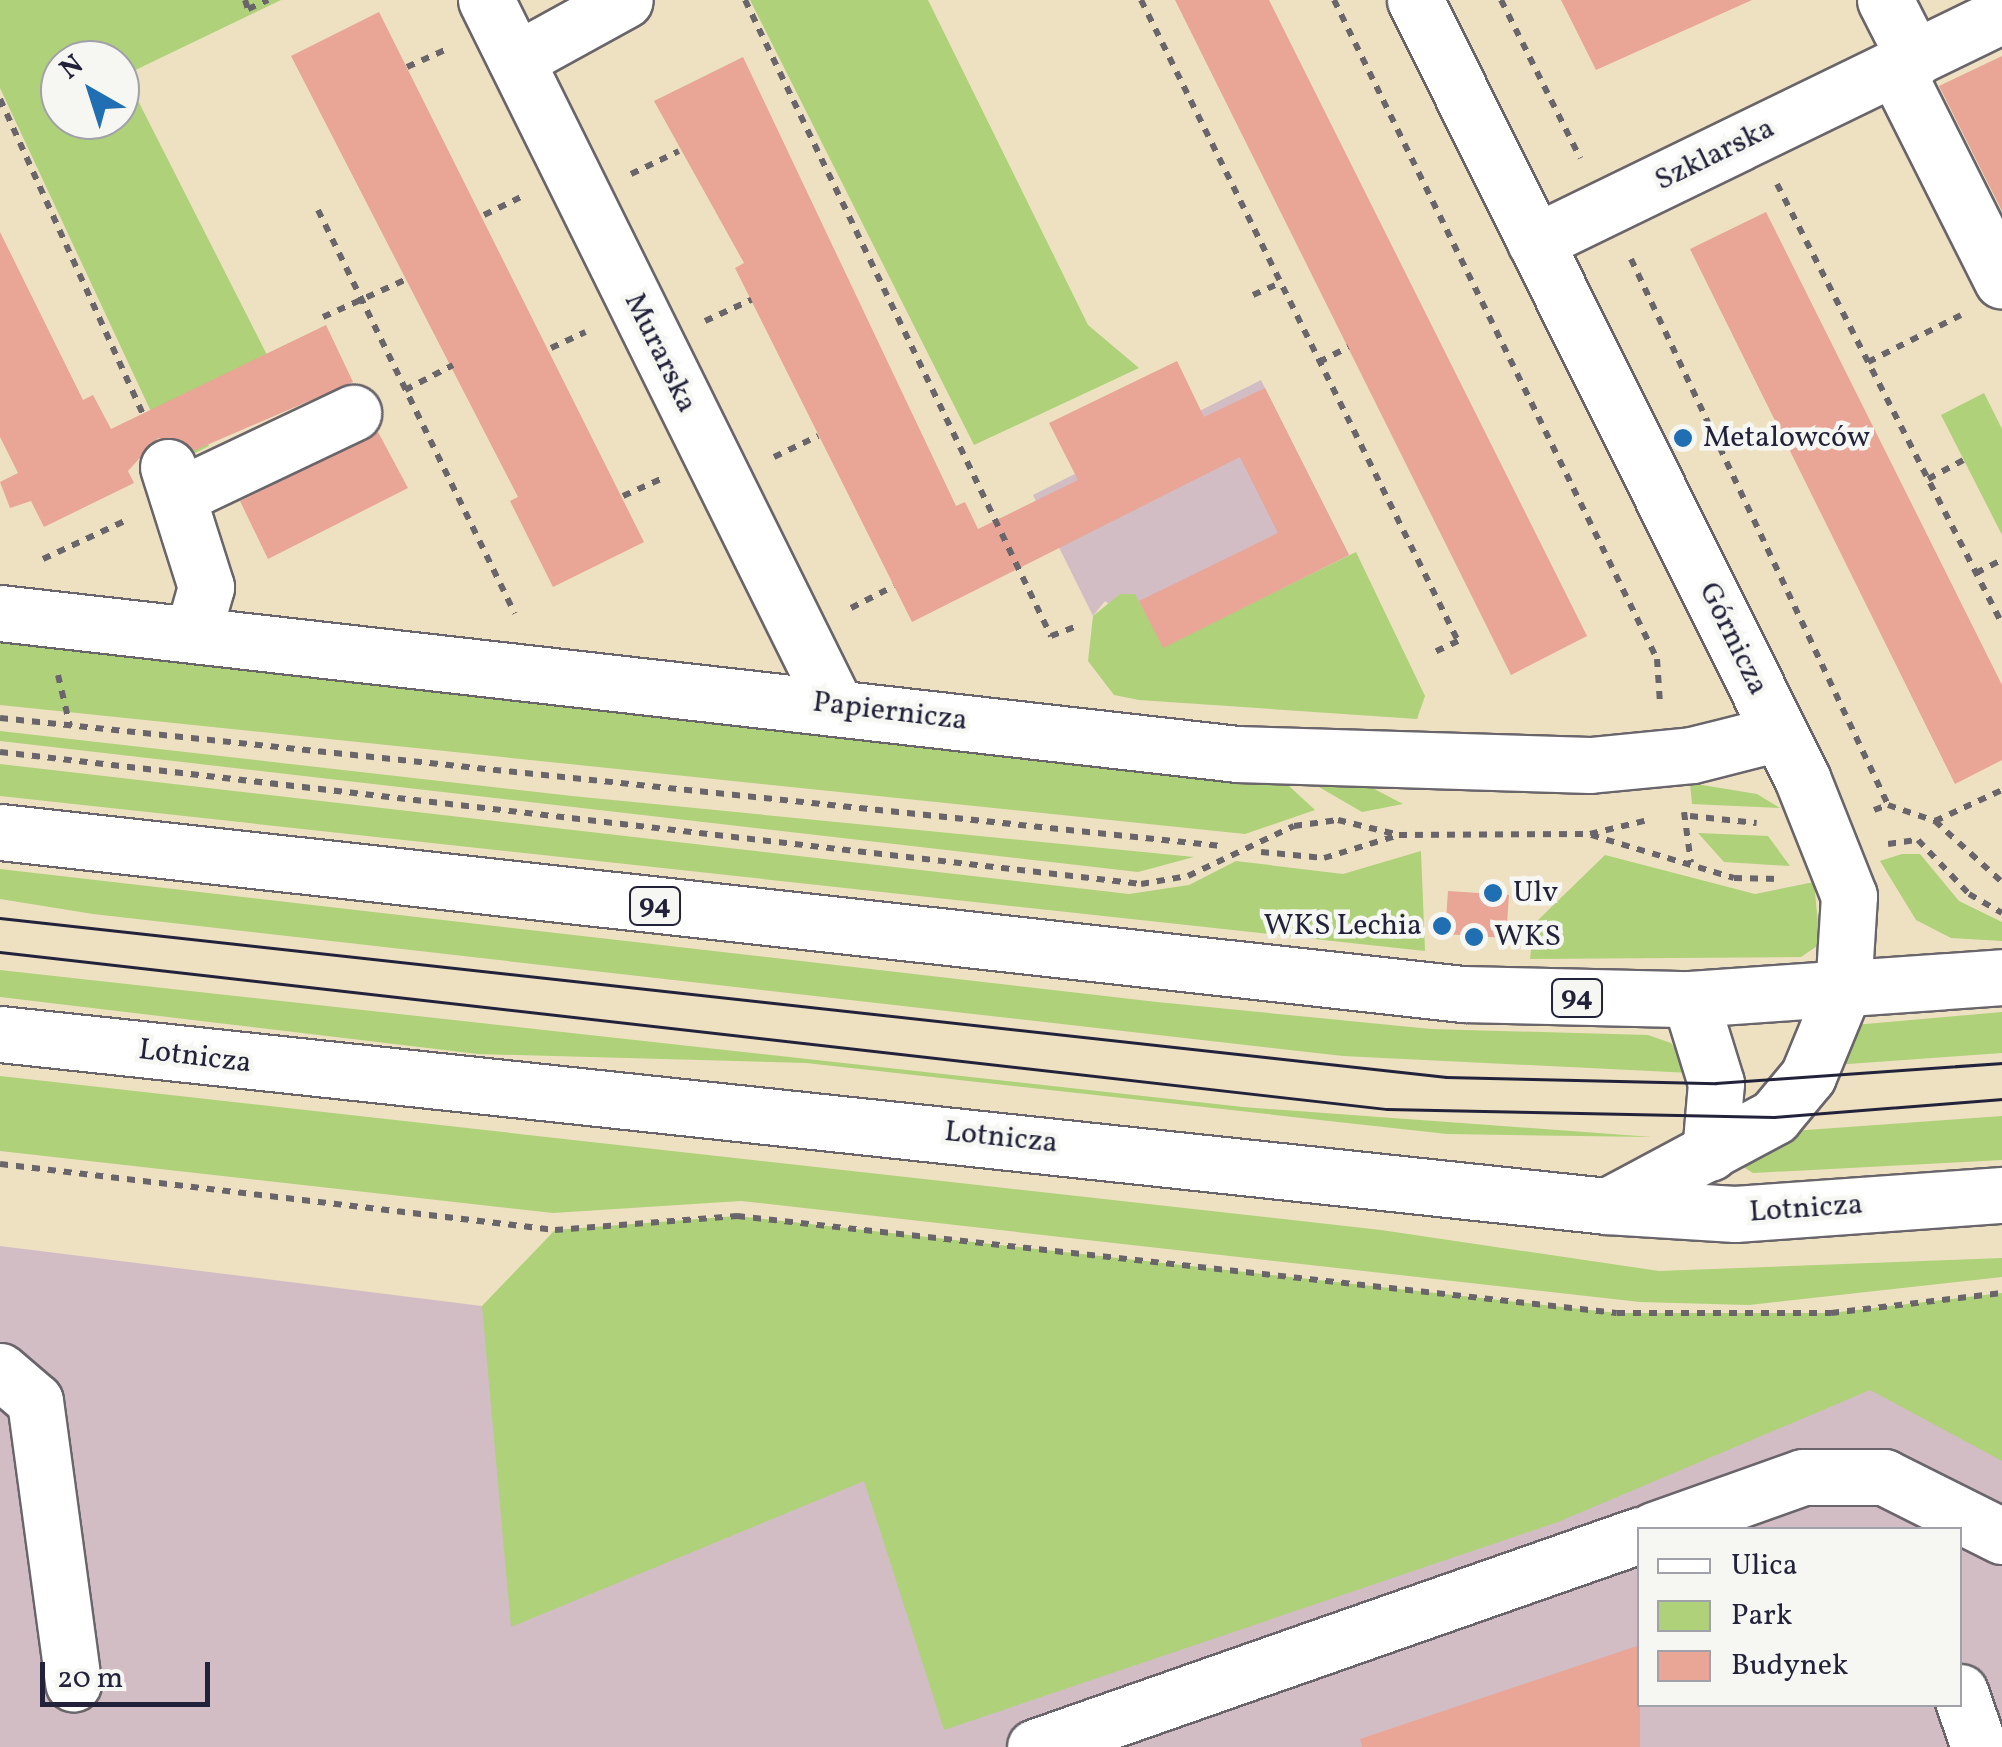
<!DOCTYPE html>
<html>
<head>
<meta charset="utf-8">
<style>
	body { margin:0 }
	#map { position:relative; width:2002px; height:1747px; overflow:hidden; background:#ede1c2; font-family:Vollkorn,serif }
	div>[style] { position:absolute }
	.industrial>* { inset:0; background:#d2bdc5 }
	.green>* { inset:0; background:#afd179 }
	.building>* { inset:0; background:#e9a595 }
	.path>* { height:6px; margin-top:-3px; transform-origin:0; background:repeating-linear-gradient(90deg,#69656a 0 8px,transparent 0 16px) }
	.roads { filter:drop-shadow(2px 0 #69656a) drop-shadow(-2px 0 #69656a) drop-shadow(0 2px #69656a) drop-shadow(0 -2px #69656a) }
	.minor>* { height:55px; margin:-27.5px; padding:0 27.5px; transform-origin:27.5px; border-radius:27.5px; background:#fff }
	.major>* { height:55px; margin:-27.5px; padding:0 27.5px; transform-origin:27.5px; border-radius:27.5px; background:#fff }
	.tram>* { height:2.5px; margin:-1.25px; padding:0 1.25px; transform-origin:1.25px; border-radius:1.25px; background:#22223b }
	.dots>* { width:28px; height:28px; translate:-50% -50%; box-sizing:border-box; border:5px solid #f6f6f2; border-radius:50% }
	span { translate:-50% -50%; white-space:nowrap; text-align:center; line-height:1.15; -webkit-text-stroke:9px #f6f6f2; paint-order:stroke }
	.shield-label span { padding:2px 8px; background:#f6f6f2; border:2px solid; border-radius:8px; -webkit-text-stroke-width:0 }
	.shield-label { font-size:28px; color:#22223b; font-weight:700 }
	.street-label { font-size:30px; color:#22223b }
	.poi-label { font-size:30px; color:#22223b }
	.left { translate:0 -50%; text-align:left }
	.right { translate:-100% -50%; text-align:right }
	.legend { position:absolute; left:1637px; top:1527px; width:325px; height:180px; box-sizing:border-box; background:#f6f6f2; border:2px solid #a1a1a9; margin:0; padding:12px 18px; list-style:none; font-size:30px; color:#22223b }
	.legend li { display:flex; align-items:center; gap:20px; height:50px }
	.legend b { width:50px; border:2px solid #a1a1a9 }
	.north { position:absolute; left:40px; top:40px; width:100px; height:100px; box-sizing:border-box; background:#f6f6f2; border:2px solid #a1a1a9; border-radius:50%; rotate:321deg; font-size:28px; font-weight:700; line-height:40px; text-align:center; color:#22223b }
	.north::after { content:''; display:block; margin:auto; width:35px; height:45px; background:#1f6fb2; clip-path:polygon(50% 0,100% 100%,50% 72%,0 100%) }
	.scale { position:absolute; left:40px; top:1662px; width:170px; height:45px; box-sizing:border-box; border:5px solid #22223b; border-top:0; padding-left:12px; font-size:30px; line-height:35px; white-space:nowrap; color:#22223b; -webkit-text-stroke:8px #f6f6f2; paint-order:stroke }
</style>
</head>
<body>
<div id="map">
	<div class="industrial">
		<i style="clip-path:polygon(1261px 380px,1349px 555px,1163px 648px,1105px 601px,1093px 616px,1033px 495px)"></i>
		<i style="clip-path:polygon(evenodd,0 1246px,482px 1306px,2002px 1352px,2002px 1747px,0 1747px,0 1246px,1640px 1530px,1960px 1530px,1960px 1704px,1640px 1704px,1640px 1530px)"></i>
	</div>
	<div class="green">
		<i style="clip-path:polygon(evenodd,0 0,281px 0,125px 75px,267px 355px,185px 395px,209px 446px,175px 463px,0 88px,0 0,60px 60px,120px 60px,120px 120px,60px 120px,60px 60px)"></i>
		<i style="clip-path:polygon(750px 0,928px 0,1088px 325px,1139px 368px,974px 445px)"></i>
		<i style="clip-path:polygon(1984px 393px,2002px 429px,2002px 535px,1941px 415px)"></i>
		<i style="clip-path:polygon(1356px 552px,1425px 696px,1417px 719px,1139px 700px,1114px 695px,1088px 661px,1093px 616px,1120px 594px,1135px 594px,1163px 647px)"></i>
		<i style="clip-path:polygon(0 633px,1276px 774px,1315px 810px,1245px 834px,0 705px)"></i>
		<i style="clip-path:polygon(0 731px,572px 796px,1194px 857px,1138px 872px,0 741px)"></i>
		<i style="clip-path:polygon(0 764px,1129px 894px,1189px 885px,1236px 861px,1343px 874px,1421px 851px,1425px 951px,0 796px)"></i>
		<i style="clip-path:polygon(1300px 776px,1359px 781px,1403px 804px,1362px 812px)"></i>
		<i style="clip-path:polygon(1690px 783px,1757px 794px,1780px 808px,1692px 804px)"></i>
		<i style="clip-path:polygon(1698px 833px,1768px 836px,1790px 866px,1724px 862px)"></i>
		<i style="clip-path:polygon(1902px 854px,1920px 854px,1959px 901px,2002px 922px,2002px 941px,1951px 938px,1916px 920px,1880px 861px)"></i>
		<i style="clip-path:polygon(1605px 855px,1755px 894px,1814px 882px,1820px 944px,1801px 957px,1530px 959px,1534px 924px)"></i>
		<i style="clip-path:polygon(0 869px,1157px 1002px,1431px 1029px,1648px 1035px,1671px 1043px,1691px 1073px,1343px 1056px,93px 914px,0 899px)"></i>
		<i style="clip-path:polygon(0 970px,1243px 1107px,1652px 1137px,1447px 1134px,806px 1063px,478px 1054px,0 997px)"></i>
		<i style="clip-path:polygon(2002px 1012px,2002px 1053px,1834px 1065px,1854px 1025px)"></i>
		<i style="clip-path:polygon(0 1076px,1381px 1230px,1659px 1271px,2002px 1258px,2002px 1277px,1749px 1305px,1640px 1302px,741px 1201px,553px 1213px,0 1151px)"></i>
		<i style="clip-path:polygon(2002px 1116px,2002px 1160px,1753px 1173px,1742px 1166px,1778px 1132px)"></i>
		<i style="clip-path:polygon(737px 1216px,1617px 1313px,1831px 1313px,2002px 1293px,2002px 1461px,1870px 1390px,1558px 1522px,944px 1730px,864px 1481px,511px 1627px,482px 1306px,555px 1230px)"></i>
	</div>
	<div class="building">
		<i style="clip-path:polygon(1175px 0,1269px 0,1587px 636px,1511px 675px)"></i>
		<i style="clip-path:polygon(1561px 0,1752px 0,1596px 70px)"></i>
		<i style="clip-path:polygon(379px 12px,644px 542px,553px 587px,510px 501px,518px 497px,291px 56px)"></i>
		<i style="clip-path:polygon(2002px 56px,2002px 211px,1939px 86px)"></i>
		<i style="clip-path:polygon(743px 57px,956px 506px,965px 502px,978px 529px,1078px 480px,1049px 423px,1177px 361px,1204px 417px,1265px 388px,1349px 555px,1163px 648px,1139px 601px,1278px 533px,1240px 457px,912px 622px,735px 268px,744px 263px,654px 101px)"></i>
		<i style="clip-path:polygon(1766px 212px,2002px 685px,2002px 760px,1955px 784px,1690px 249px)"></i>
		<i style="clip-path:polygon(0 232px,83px 400px,93px 395px,111px 429px,326px 325px,353px 382px,193px 451px,158px 438px,128px 471px,134px 483px,44px 527px,31px 501px,10px 508px,0 482px,18px 473px,0 437px)"></i>
		<i style="clip-path:polygon(378px 432px,408px 488px,268px 559px,240px 501px)"></i>
		<i style="clip-path:polygon(1448px 891px,1509px 895px,1506px 938px,1445px 934px)"></i>
		<i style="clip-path:polygon(1640px 1645px,1640px 1747px,1362px 1747px,1360px 1739px)"></i>
	</div>
	<div class="path">
		<i style="left:245px;top:0;width:9px;rotate:72deg"></i>
		<i style="left:248px;top:9px;width:22px;rotate:-24deg"></i>
		<i style="left:745px;top:0;width:706px;rotate:64.31deg"></i>
		<i style="left:1051px;top:636px;width:28px;rotate:-21deg"></i>
		<i style="left:1141px;top:0;width:715px;rotate:63.69deg"></i>
		<i style="left:1458px;top:641px;width:26px;rotate:155deg"></i>
		<i style="left:1334px;top:0;width:734px;rotate:63.89deg"></i>
		<i style="left:1657px;top:659px;width:44px;rotate:86.1deg"></i>
		<i style="left:1501px;top:0;width:177px;rotate:63.4deg"></i>
		<i style="left:407px;top:67px;width:44px;rotate:-24.2deg"></i>
		<i style="left:0;top:99px;width:348px;rotate:65.6deg"></i>
		<i style="left:631px;top:174px;width:53px;rotate:-25.6deg"></i>
		<i style="left:1777px;top:184px;width:494px;rotate:62.9deg"></i>
		<i style="left:318px;top:210px;width:449px;rotate:64deg"></i>
		<i style="left:484px;top:215px;width:43px;rotate:-26deg"></i>
		<i style="left:1631px;top:259px;width:603px;rotate:64.79deg"></i>
		<i style="left:1253px;top:295px;width:30px;rotate:-24deg"></i>
		<i style="left:323px;top:317px;width:94px;rotate:-24.4deg"></i>
		<i style="left:705px;top:321px;width:51px;rotate:-24.5deg"></i>
		<i style="left:551px;top:348px;width:38px;rotate:-25deg"></i>
		<i style="left:1319px;top:362px;width:33px;rotate:-27deg"></i>
		<i style="left:1868px;top:362px;width:104px;rotate:-26.8deg"></i>
		<i style="left:405px;top:390px;width:54px;rotate:-27.5deg"></i>
		<i style="left:774px;top:457px;width:49px;rotate:-25.5deg"></i>
		<i style="left:1928px;top:479px;width:40px;rotate:-28deg"></i>
		<i style="left:623px;top:496px;width:44px;rotate:-24.2deg"></i>
		<i style="left:43px;top:559px;width:93px;rotate:-24.9deg"></i>
		<i style="left:1976px;top:573px;width:29px;rotate:-27deg"></i>
		<i style="left:851px;top:608px;width:48px;rotate:-27.1deg"></i>
		<i style="left:58px;top:675px;width:52px;rotate:76.8deg"></i>
		<i style="left:0;top:718px;width:1228px;rotate:5.98deg"></i>
		<i style="left:0;top:752px;width:1149px;rotate:6.6deg"></i>
		<i style="left:1141px;top:884px;width:48px;rotate:-9.7deg"></i>
		<i style="left:1188px;top:876px;width:117px;rotate:-25.3deg"></i>
		<i style="left:1294px;top:826px;width:44px;rotate:-7.8deg"></i>
		<i style="left:1338px;top:820px;width:63px;rotate:13.8deg"></i>
		<i style="left:1874px;top:810px;width:15px;rotate:-20deg"></i>
		<i style="left:1888px;top:805px;width:50px;rotate:18.8deg"></i>
		<i style="left:1935px;top:821px;width:74px;rotate:-24.8deg"></i>
		<i style="left:1684px;top:812px;width:51px;rotate:82.2deg"></i>
		<i style="left:1690px;top:816px;width:67px;rotate:6deg"></i>
		<i style="left:1935px;top:821px;width:91px;rotate:42.3deg"></i>
		<i style="left:1591px;top:835px;width:149px;rotate:16.7deg"></i>
		<i style="left:1734px;top:878px;width:47px;rotate:1.2deg"></i>
		<i style="left:1888px;top:844px;width:30px;rotate:-8deg"></i>
		<i style="left:1918px;top:840px;width:74px;rotate:46.6deg"></i>
		<i style="left:1969px;top:894px;width:38px;rotate:30deg"></i>
		<i style="left:1261px;top:852px;width:63px;rotate:5.4deg"></i>
		<i style="left:1324px;top:858px;width:78px;rotate:-17deg"></i>
		<i style="left:1399px;top:835px;width:191px;rotate:-0.3deg"></i>
		<i style="left:1590px;top:834px;width:56px;rotate:-13.5deg"></i>
		<i style="left:0;top:1164px;width:559px;rotate:6.78deg"></i>
		<i style="left:555px;top:1230px;width:183px;rotate:-4.4deg"></i>
		<i style="left:737px;top:1216px;width:885px;rotate:6.29deg"></i>
		<i style="left:1617px;top:1313px;width:214px"></i>
		<i style="left:1831px;top:1313px;width:172px;rotate:-6.7deg"></i>
	</div>
	<div class="roads">
		<div class="minor">
			<i style="left:486px;top:0;width:787px;rotate:63.66deg"></i>
			<i style="left:1415px;top:0;width:869px;rotate:63.55deg"></i>
			<i style="left:1802px;top:778px;width:127px;rotate:68.3deg"></i>
			<i style="left:1849px;top:896px;width:95px;rotate:93.6deg"></i>
			<i style="left:1843px;top:991px;width:92px;rotate:112.4deg"></i>
			<i style="left:1808px;top:1076px;width:53px;rotate:129.7deg"></i>
			<i style="left:1774px;top:1117px;width:189px;rotate:151.9deg"></i>
			<i style="left:1885px;top:0;width:66px;rotate:63deg"></i>
			<i style="left:516px;top:60px;width:124px;rotate:-28.8deg"></i>
			<i style="left:1895px;top:68px;width:238px;rotate:63.3deg"></i>
			<i style="left:1535px;top:242px;width:519px;rotate:-25.92deg"></i>
			<i style="left:168px;top:467px;width:126px;rotate:72.4deg"></i>
			<i style="left:206px;top:587px;width:48px;rotate:105.8deg"></i>
			<i style="left:178px;top:496px;width:194px;rotate:-25.4deg"></i>
			<i style="left:0;top:613px;width:1245px;rotate:6.5deg"></i>
			<i style="left:1237px;top:754px;width:353px;rotate:1.8deg"></i>
			<i style="left:1590px;top:765px;width:102px;rotate:-5.6deg"></i>
			<i style="left:1692px;top:755px;width:90px;rotate:-14.2deg"></i>
			<i style="left:0;top:1371px;width:46px;rotate:40.6deg"></i>
			<i style="left:35px;top:1401px;width:285px;rotate:82.3deg"></i>
			<i style="left:1654px;top:1530px;width:158px;rotate:-19.6deg"></i>
			<i style="left:1803px;top:1477px;width:81px"></i>
			<i style="left:1884px;top:1477px;width:132px;rotate:26.6deg"></i>
			<i style="left:1960px;top:1692px;width:58px;rotate:70.9deg"></i>
			<i style="left:1035px;top:1747px;width:641px;rotate:-19.31deg"></i>
		</div>
		<div class="major">
			<i style="left:0;top:832px;width:1472px;rotate:6.32deg"></i>
			<i style="left:1463px;top:994px;width:227px;rotate:1.3deg"></i>
			<i style="left:1690px;top:999px;width:313px;rotate:-4deg"></i>
			<i style="left:1690px;top:999px;width:88px;rotate:72.8deg"></i>
			<i style="left:1716px;top:1083px;width:70px;rotate:94.9deg"></i>
			<i style="left:0;top:1034px;width:1616px;rotate:6.11deg"></i>
			<i style="left:1607px;top:1206px;width:128px;rotate:3.6deg"></i>
			<i style="left:1735px;top:1214px;width:268px;rotate:-4.1deg"></i>
		</div>
	</div>
	<div class="tram">
		<i style="left:0;top:918px;width:1455px;rotate:6.27deg"></i>
		<i style="left:1446px;top:1077px;width:270px;rotate:1.3deg"></i>
		<i style="left:1716px;top:1083px;width:287px;rotate:-4deg"></i>
		<i style="left:0;top:952px;width:1396px;rotate:6.46deg"></i>
		<i style="left:1387px;top:1109px;width:387px;rotate:1.2deg"></i>
		<i style="left:1774px;top:1117px;width:229px;rotate:-4.5deg"></i>
	</div>
	<div class="dots">
		<i style="left:1683px;top:438px;background:#1f6fb2"></i>
		<i style="left:1493px;top:893px;background:#1f6fb2"></i>
		<i style="left:1442px;top:926px;background:#1f6fb2"></i>
		<i style="left:1474px;top:937px;background:#1f6fb2"></i>
	</div>
	<div class="shield-label">
		<span style="left:655px;top:906px">94</span>
		<span style="left:1577px;top:998px">94</span>
	</div>
	<div class="street-label">
		<span style="left:1715px;top:155px;rotate:-26deg">Szklarska</span>
		<span style="left:660px;top:353px;rotate:64deg">Murarska</span>
		<span style="left:1733px;top:639px;rotate:64deg">Górnicza</span>
		<span style="left:890px;top:712px;rotate:7deg">Papiernicza</span>
		<span style="left:195px;top:1057px;rotate:7deg">Lotnicza</span>
		<span style="left:1001px;top:1138px;rotate:6deg">Lotnicza</span>
		<span style="left:1806px;top:1209px;rotate:-4deg">Lotnicza</span>
	</div>
	<div class="poi-label">
		<span class="left" style="left:1703px;top:438px">Metalowców</span>
		<span class="left" style="left:1513px;top:893px">Ulv</span>
		<span class="right" style="left:1422px;top:926px">WKS Lechia</span>
		<span class="left" style="left:1494px;top:937px">WKS</span>
	</div>
	<ul class="legend">
	<li><b style="height:12px;background:#fff"></b>Ulica</li>
	<li><b style="height:28px;background:#afd179"></b>Park</li>
	<li><b style="height:28px;background:#e9a595"></b>Budynek</li>
	</ul>
	<div class="north">N</div>
	<div class="scale">20 m</div>
</div>
</body>
</html>
